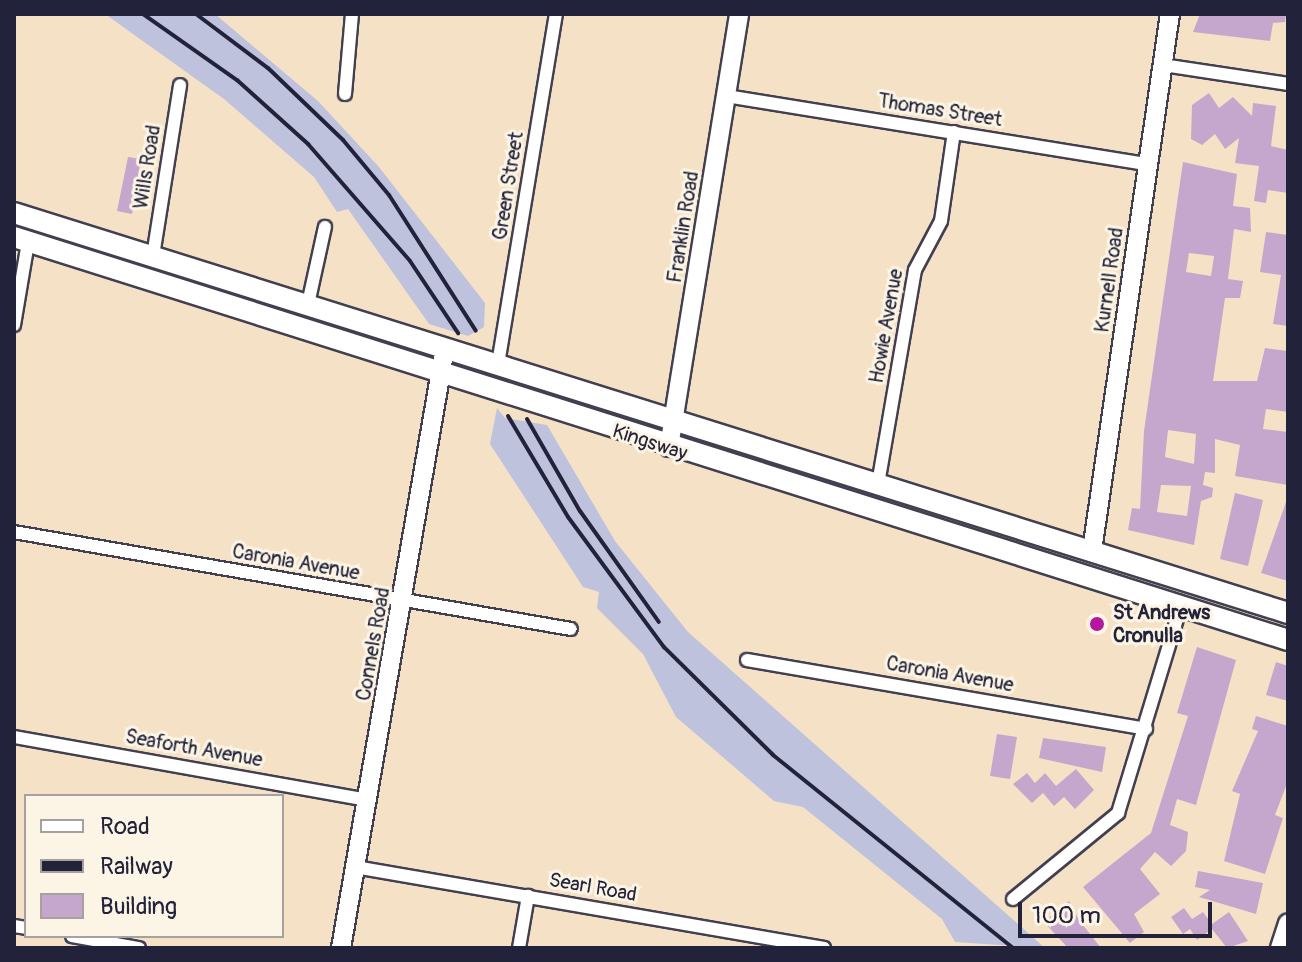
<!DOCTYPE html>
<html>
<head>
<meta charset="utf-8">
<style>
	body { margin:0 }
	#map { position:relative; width:1302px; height:962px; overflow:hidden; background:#f5e2c6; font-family:Pangolin,sans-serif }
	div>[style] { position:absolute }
	.industrial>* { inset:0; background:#bfc2dd }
	.green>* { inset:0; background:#a7db8b }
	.building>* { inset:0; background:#c5a7ce }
	.roads { filter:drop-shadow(2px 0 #423f50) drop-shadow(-2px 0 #423f50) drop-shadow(0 2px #423f50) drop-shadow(0 -2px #423f50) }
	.street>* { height:12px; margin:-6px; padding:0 6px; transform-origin:6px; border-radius:6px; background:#fff }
	.secondary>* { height:18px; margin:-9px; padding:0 9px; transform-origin:9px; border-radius:9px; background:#fff }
	.primary>* { height:20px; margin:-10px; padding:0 10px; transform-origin:10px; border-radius:10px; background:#fff }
	.rail>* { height:4px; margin:-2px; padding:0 2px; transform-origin:2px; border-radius:2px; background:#22223b }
	.dots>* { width:22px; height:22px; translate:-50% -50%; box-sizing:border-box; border:4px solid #fcf5e5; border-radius:50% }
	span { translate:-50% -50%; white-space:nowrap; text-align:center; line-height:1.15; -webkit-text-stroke:6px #fcf5e5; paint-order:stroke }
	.street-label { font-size:20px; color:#22223b }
	.poi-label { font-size:20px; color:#22223b; font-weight:700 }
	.left { translate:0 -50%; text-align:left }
	.frame { position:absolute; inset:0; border:16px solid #22223b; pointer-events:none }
	.legend { position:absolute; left:24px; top:794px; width:260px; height:144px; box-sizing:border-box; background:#fcf5e5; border:2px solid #a5a1a1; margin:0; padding:10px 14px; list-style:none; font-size:24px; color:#22223b }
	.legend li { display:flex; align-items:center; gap:16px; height:40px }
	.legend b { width:40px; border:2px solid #a5a1a1 }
	.scale { position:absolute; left:1018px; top:902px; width:194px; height:36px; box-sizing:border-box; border:4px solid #22223b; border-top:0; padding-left:10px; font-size:24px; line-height:28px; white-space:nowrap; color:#22223b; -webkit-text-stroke:6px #fcf5e5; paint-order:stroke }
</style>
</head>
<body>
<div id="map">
	<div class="industrial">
		<i style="clip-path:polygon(105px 14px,215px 14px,318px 101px,379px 167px,485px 303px,484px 327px,468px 336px,429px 324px,348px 209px,337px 212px,314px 177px,224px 99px)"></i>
		<i style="clip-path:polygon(497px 408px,505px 418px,547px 425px,615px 541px,688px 632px,1045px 948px,955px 942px,942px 919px,803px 807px,774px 801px,676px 717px,643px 654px,597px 608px,599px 592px,583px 587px,490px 444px)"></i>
	</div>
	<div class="green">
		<i style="clip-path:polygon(64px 239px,322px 320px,343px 331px,83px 248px)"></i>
		<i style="clip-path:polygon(750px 455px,1046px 547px,1045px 553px,783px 470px)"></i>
	</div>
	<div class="building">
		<i style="clip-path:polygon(1286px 14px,1285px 22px,1273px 23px,1270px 41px,1193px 32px,1200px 14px)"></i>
		<i style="clip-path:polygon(1209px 93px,1219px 108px,1233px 97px,1252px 116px,1253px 103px,1276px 106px,1271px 146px,1288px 150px,1288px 193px,1268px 190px,1266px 203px,1254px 201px,1259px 166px,1235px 163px,1239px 138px,1225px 149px,1215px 134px,1202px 145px,1191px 139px,1192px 105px)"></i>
		<i style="clip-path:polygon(128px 157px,141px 159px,132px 214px,117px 211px)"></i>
		<i style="clip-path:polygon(evenodd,1183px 162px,1237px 174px,1233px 206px,1250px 208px,1251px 232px,1234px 229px,1228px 279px,1243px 281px,1240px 298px,1225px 298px,1213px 381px,1257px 381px,1265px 348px,1288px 351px,1288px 412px,1266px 409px,1263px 429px,1288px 432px,1288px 485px,1235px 476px,1240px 445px,1215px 439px,1215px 473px,1205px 472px,1203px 485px,1213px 488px,1212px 497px,1201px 501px,1194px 545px,1128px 530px,1132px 508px,1140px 509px,1144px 431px,1183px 162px,1189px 253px,1214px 256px,1211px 276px,1186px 272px,1189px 253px,1183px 162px,1168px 430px,1196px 434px,1194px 464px,1165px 457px,1168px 430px,1183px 162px,1161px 485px,1191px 486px,1187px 516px,1157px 512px,1161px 485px)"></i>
		<i style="clip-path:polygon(1266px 232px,1288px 235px,1288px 326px,1273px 324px,1281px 275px,1260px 272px)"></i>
		<i style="clip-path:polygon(1235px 493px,1263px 500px,1248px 566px,1220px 559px)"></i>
		<i style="clip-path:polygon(1286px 502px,1288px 503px,1288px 581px,1261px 573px)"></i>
		<i style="clip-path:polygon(1197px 647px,1236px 660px,1196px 805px,1177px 799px,1170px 825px,1188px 832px,1186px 851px,1171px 866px,1155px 852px,1140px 869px,1160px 894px,1134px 914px,1144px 932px,1130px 943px,1083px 887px,1151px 833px,1188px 716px,1177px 713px)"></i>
		<i style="clip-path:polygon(1276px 662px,1288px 666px,1288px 701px,1266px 695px)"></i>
		<i style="clip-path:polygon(1256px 716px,1288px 726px,1288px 781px,1275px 815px,1283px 818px,1265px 874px,1224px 861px,1240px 794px,1232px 791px,1258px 731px,1252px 729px)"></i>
		<i style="clip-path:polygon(997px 734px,1017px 737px,1010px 779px,990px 776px)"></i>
		<i style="clip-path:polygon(1043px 738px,1106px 747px,1102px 772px,1039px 758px)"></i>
		<i style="clip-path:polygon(1076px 769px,1094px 790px,1075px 809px,1064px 797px,1054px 806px,1043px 793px,1032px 803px,1013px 784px,1027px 773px,1035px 783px,1045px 773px,1056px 786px)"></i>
		<i style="clip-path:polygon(1198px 871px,1263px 883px,1256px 914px,1199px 897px,1210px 890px,1195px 887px)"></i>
		<i style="clip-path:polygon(1069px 901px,1079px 920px,1101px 948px,1068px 948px,1044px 922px)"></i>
		<i style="clip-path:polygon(1184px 908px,1192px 919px,1203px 912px,1212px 924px,1229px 912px,1248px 941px,1227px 948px,1212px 929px,1197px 940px,1190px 929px,1183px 934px,1171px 917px)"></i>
	</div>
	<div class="roads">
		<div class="street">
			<i style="left:1163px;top:65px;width:126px;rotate:8.6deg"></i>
			<i style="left:345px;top:94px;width:80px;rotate:-85deg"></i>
			<i style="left:726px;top:96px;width:427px;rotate:9.2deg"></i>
			<i style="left:153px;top:256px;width:173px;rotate:-81deg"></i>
			<i style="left:308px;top:304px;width:79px;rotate:-77.6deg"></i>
			<i style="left:14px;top:325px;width:84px;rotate:-80.4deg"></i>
			<i style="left:498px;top:364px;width:355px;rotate:-80.6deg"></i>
			<i style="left:878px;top:484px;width:217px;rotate:-80.2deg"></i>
			<i style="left:915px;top:270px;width:55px;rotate:-62deg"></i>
			<i style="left:941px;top:221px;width:90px;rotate:-81.7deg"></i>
			<i style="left:14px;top:532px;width:565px;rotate:9.88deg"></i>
			<i style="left:747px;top:660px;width:405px;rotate:9.8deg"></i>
			<i style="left:14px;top:737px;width:359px;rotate:10.1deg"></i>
			<i style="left:355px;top:867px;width:476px;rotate:9.8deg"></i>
			<i style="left:1013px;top:899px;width:136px;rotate:-39.3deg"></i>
			<i style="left:1118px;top:813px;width:213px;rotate:-73.1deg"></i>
			<i style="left:14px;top:926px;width:12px;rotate:9deg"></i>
			<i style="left:72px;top:936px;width:68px;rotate:10.2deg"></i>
			<i style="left:519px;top:948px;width:53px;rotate:-80.2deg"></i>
		</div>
		<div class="secondary">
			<i style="left:669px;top:447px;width:439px;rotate:-80.8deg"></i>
			<i style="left:1092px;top:551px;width:543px;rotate:-81.74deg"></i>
			<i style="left:341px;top:948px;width:609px;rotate:-80.17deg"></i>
			<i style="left:1280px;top:948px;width:26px;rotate:-72deg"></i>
		</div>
		<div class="primary">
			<i style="left:14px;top:213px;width:1335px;rotate:17.43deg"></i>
			<i style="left:14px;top:237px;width:1336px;rotate:17.55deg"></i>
		</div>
	</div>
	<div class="rail">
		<i style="left:143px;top:14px;width:115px;rotate:35.1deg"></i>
		<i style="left:237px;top:80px;width:96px;rotate:42deg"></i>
		<i style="left:308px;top:144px;width:155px;rotate:48.9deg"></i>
		<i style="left:410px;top:261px;width:87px;rotate:56.3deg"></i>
		<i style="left:196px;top:14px;width:90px;rotate:36.9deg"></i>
		<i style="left:268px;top:68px;width:104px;rotate:43.8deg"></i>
		<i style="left:343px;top:140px;width:72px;rotate:50.1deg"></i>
		<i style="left:389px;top:195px;width:161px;rotate:57.4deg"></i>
		<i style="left:508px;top:416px;width:117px;rotate:59.3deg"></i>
		<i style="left:568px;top:517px;width:162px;rotate:53.6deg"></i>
		<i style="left:664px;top:647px;width:153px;rotate:44.7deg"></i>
		<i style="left:773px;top:755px;width:308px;rotate:38.8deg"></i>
		<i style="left:527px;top:419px;width:106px;rotate:60.1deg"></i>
		<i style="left:580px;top:511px;width:136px;rotate:54.6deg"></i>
	</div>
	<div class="dots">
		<i style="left:1097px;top:624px;background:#b5179e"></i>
	</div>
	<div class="street-label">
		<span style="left:940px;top:110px;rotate:9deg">Thomas Street</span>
		<span style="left:147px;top:167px;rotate:-81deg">Wills Road</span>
		<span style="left:508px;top:186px;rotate:-81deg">Green Street</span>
		<span style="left:683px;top:227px;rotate:-81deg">Franklin Road</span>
		<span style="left:1109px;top:280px;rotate:-82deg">Kurnell Road</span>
		<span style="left:886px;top:326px;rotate:-80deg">Howie Avenue</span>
		<span style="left:650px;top:442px;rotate:18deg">Kingsway</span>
		<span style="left:296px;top:562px;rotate:10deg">Caronia Avenue</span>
		<span style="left:373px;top:644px;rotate:-80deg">Connels Road</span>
		<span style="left:950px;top:674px;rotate:10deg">Caronia Avenue</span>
		<span style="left:194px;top:748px;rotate:10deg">Seaforth Avenue</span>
		<span style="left:593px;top:887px;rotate:10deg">Searl Road</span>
	</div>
	<div class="poi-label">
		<span class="left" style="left:1113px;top:624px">St Andrews<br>Cronulla</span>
	</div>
	<div class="frame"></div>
	<ul class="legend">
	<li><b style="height:10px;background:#fff"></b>Road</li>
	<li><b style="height:10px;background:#22223b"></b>Railway</li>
	<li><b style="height:22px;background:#c5a7ce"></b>Building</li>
	</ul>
	<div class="scale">100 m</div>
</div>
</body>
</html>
